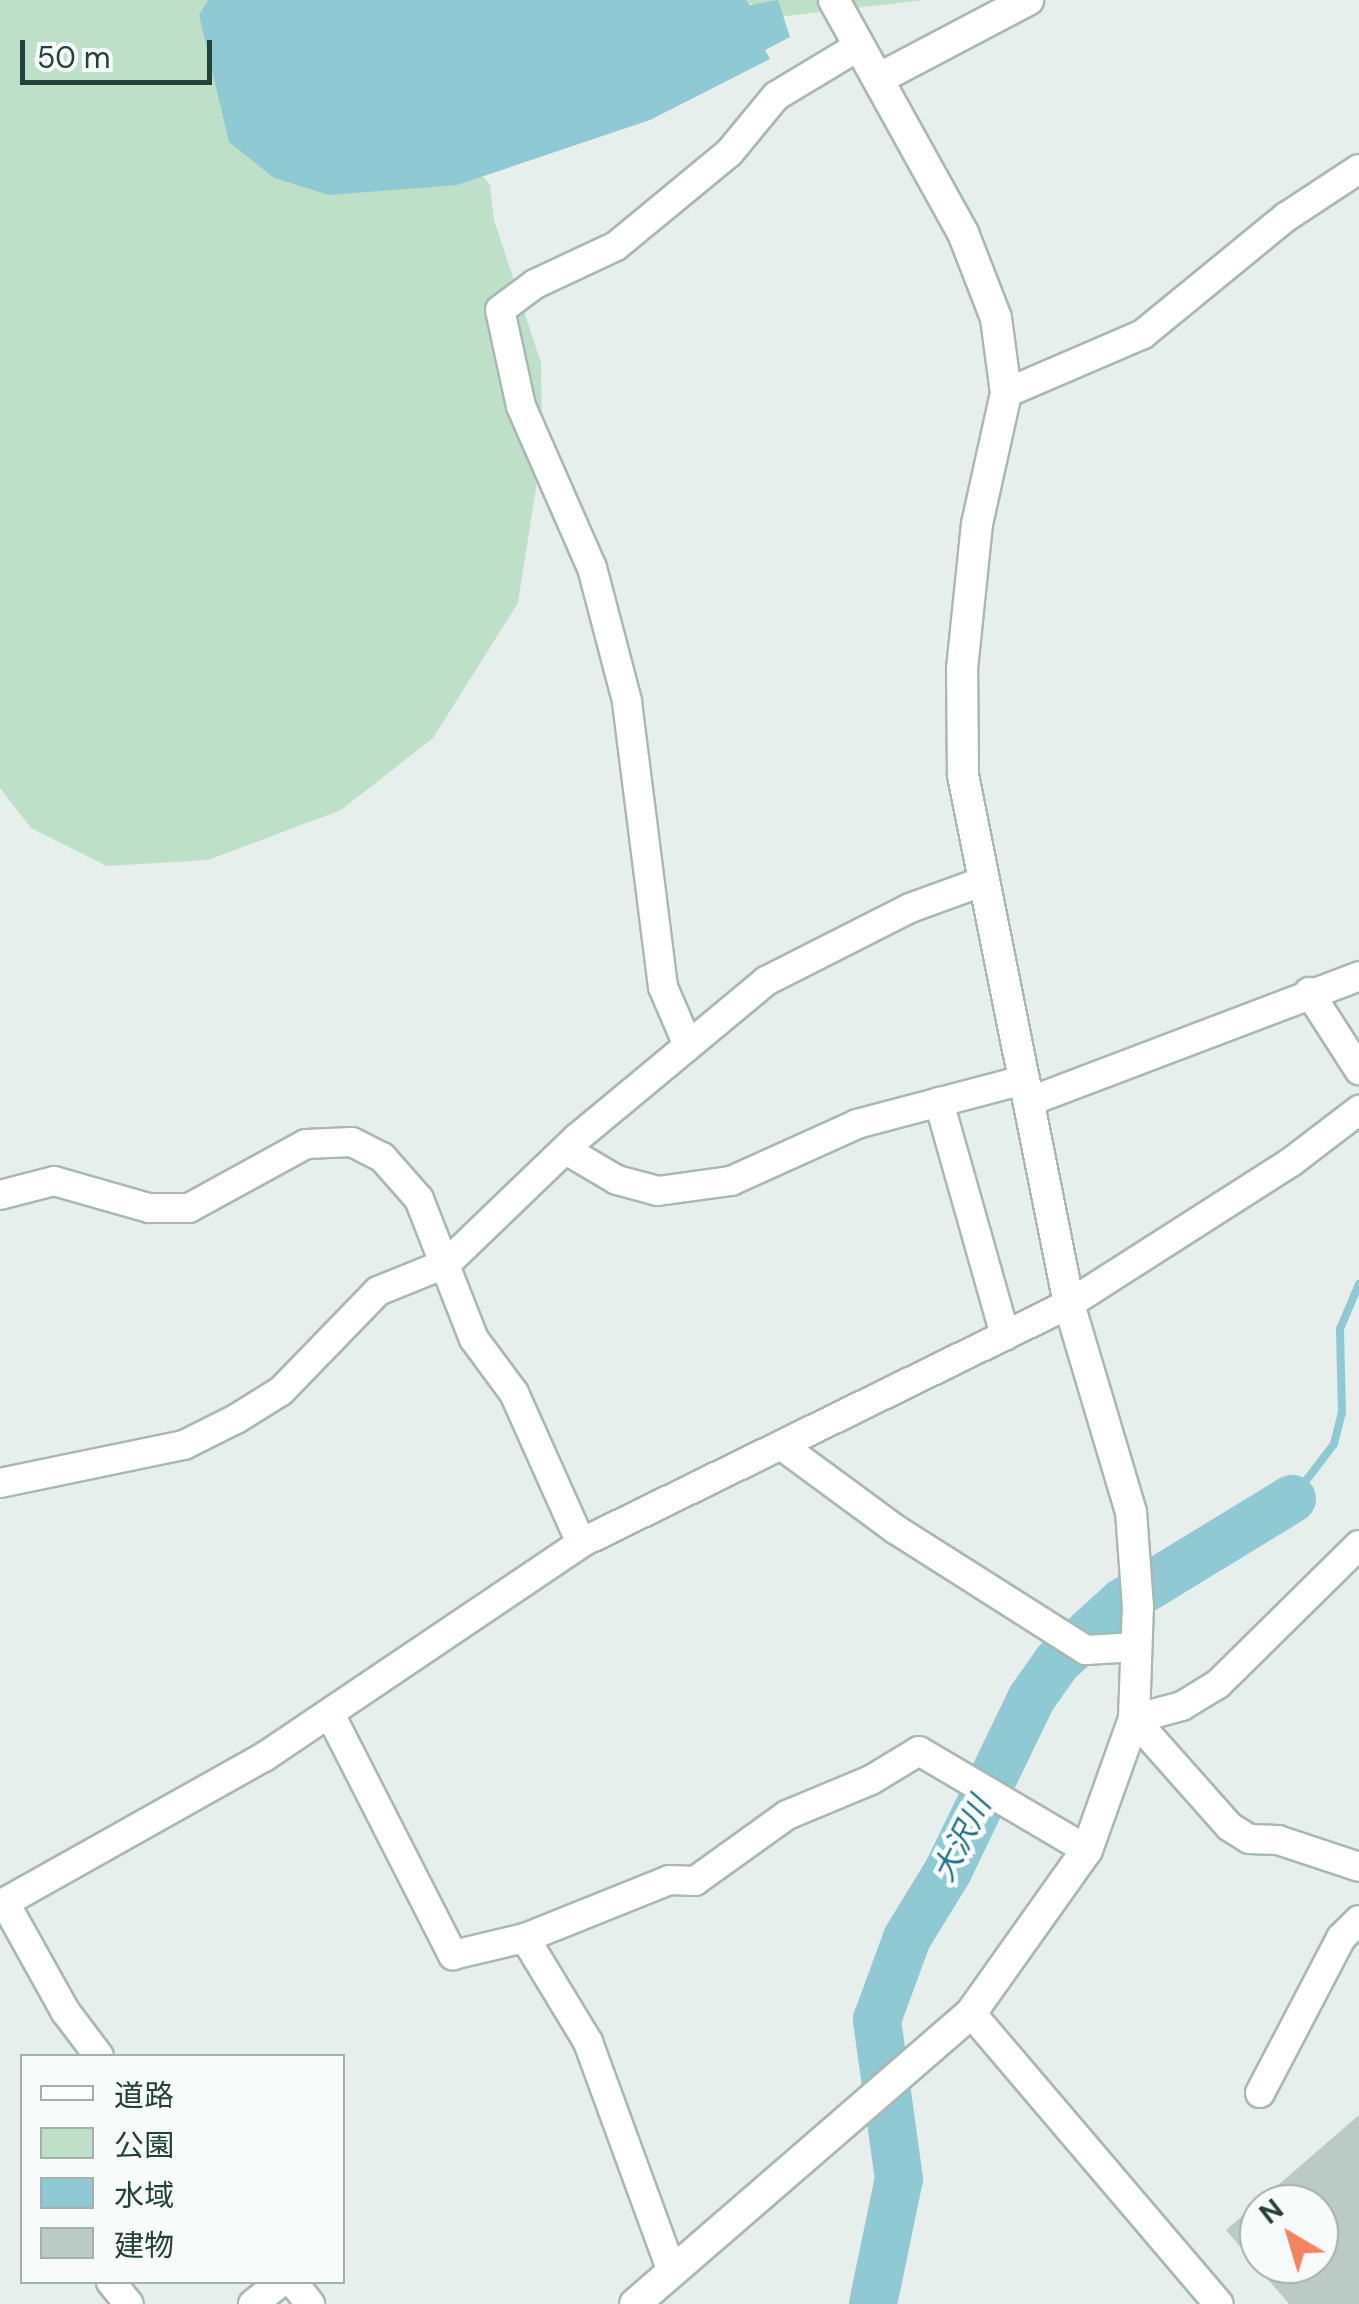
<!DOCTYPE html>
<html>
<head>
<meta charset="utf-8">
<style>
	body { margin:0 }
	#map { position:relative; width:1359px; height:2304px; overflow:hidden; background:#e6efeb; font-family:"DM Sans","Noto Sans JP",sans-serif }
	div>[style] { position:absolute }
	.green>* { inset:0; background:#bfe0c8 }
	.water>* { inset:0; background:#8ec9d4 }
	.stream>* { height:8px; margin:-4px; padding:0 4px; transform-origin:4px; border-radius:4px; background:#8ec9d4 }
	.river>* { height:48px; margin:-24px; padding:0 24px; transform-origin:24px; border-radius:24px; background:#8ec9d4 }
	.building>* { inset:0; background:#bbcac4 }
	.roads { filter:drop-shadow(2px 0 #a8b8b2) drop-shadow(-2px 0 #a8b8b2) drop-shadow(0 2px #a8b8b2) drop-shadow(0 -2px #a8b8b2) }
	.minor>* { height:28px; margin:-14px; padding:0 14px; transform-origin:14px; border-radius:14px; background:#fff }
	.tertiary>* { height:30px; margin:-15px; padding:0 15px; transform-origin:15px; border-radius:15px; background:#fff }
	span { translate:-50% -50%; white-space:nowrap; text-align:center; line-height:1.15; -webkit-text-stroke:9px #f7fbf9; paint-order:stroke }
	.water-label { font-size:30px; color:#1c6f80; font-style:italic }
	.legend { position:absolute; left:20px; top:2054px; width:325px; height:230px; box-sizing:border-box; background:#f7fbf9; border:2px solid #a3b1ad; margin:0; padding:12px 18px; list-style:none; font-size:30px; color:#24423a }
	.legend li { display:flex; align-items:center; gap:20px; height:50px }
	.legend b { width:50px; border:2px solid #a3b1ad }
	.north { position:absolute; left:1239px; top:2184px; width:100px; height:100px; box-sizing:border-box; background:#f7fbf9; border:2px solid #a3b1ad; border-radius:50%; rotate:322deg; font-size:28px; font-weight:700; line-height:40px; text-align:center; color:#24423a }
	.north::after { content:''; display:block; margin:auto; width:35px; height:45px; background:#f4845f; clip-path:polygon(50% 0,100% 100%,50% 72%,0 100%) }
	.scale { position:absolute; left:20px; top:40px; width:192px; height:45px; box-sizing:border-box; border:5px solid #24423a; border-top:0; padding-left:12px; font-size:30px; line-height:35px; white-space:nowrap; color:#24423a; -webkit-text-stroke:8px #f7fbf9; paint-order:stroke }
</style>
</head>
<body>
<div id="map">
	<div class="green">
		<i style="clip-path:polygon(0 0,335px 0,490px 185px,494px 220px,541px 363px,542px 449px,518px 603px,433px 738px,341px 810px,208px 860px,107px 866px,31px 828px,0 788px)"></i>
		<i style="clip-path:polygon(744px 0,924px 0,777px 17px)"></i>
	</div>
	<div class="water">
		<i style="clip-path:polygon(208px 0,746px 0,750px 5px,778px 0,790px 37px,765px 50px,770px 59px,650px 120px,457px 185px,329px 195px,274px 178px,229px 142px,199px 15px)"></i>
	</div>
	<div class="stream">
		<i style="left:1292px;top:1499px;width:69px;rotate:-52.6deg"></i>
		<i style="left:1334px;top:1444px;width:32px;rotate:-76deg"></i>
		<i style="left:1342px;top:1413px;width:84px;rotate:-91.4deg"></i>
		<i style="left:1340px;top:1329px;width:49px;rotate:-67.1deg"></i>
	</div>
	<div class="river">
		<i style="left:873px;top:2304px;width:128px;rotate:-78.3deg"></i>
		<i style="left:899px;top:2179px;width:161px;rotate:-97.9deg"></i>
		<i style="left:877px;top:2020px;width:87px;rotate:-69.9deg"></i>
		<i style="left:907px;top:1938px;width:79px;rotate:-58.5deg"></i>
		<i style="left:948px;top:1871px;width:191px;rotate:-64.2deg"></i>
		<i style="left:1031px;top:1699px;width:45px;rotate:-54.9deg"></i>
		<i style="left:1057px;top:1662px;width:89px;rotate:-42.3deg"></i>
		<i style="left:1123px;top:1602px;width:198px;rotate:-31.4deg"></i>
	</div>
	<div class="building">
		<i style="clip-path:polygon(evenodd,1359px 2115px,1359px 2304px,1289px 2304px,1226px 2230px,1359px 2115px,1259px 2204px,1319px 2204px,1319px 2264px,1259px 2264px,1259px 2204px)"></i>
	</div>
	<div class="roads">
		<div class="minor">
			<i style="left:1006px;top:393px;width:149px;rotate:-23.3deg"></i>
			<i style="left:1143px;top:334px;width:185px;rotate:-39.3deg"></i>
			<i style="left:1286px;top:217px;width:87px;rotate:-33.3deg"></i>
			<i style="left:1309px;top:992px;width:93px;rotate:57.3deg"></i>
			<i style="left:687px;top:1043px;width:61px;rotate:-113.2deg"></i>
			<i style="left:663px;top:987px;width:288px;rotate:-97.2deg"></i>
			<i style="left:627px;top:701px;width:138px;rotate:-104.7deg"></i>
			<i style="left:592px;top:568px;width:177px;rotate:-113.7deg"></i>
			<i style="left:521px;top:406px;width:98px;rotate:-102.3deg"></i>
			<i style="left:500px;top:310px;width:44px;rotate:-36.6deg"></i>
			<i style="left:535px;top:284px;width:89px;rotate:-25.1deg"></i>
			<i style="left:616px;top:246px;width:146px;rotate:-39.5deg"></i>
			<i style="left:729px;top:153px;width:74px;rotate:-50.5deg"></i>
			<i style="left:776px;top:96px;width:97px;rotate:-31.1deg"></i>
			<i style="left:939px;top:1102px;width:243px;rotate:74.2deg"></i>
			<i style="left:1028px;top:1102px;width:354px;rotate:-20.8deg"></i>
			<i style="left:566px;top:1150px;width:59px;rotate:30.5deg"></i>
			<i style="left:617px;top:1180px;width:42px;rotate:15deg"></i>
			<i style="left:658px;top:1191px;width:74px;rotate:-7.8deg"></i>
			<i style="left:731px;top:1181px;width:138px;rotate:-24.3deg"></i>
			<i style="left:857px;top:1124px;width:172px;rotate:-14.8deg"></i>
			<i style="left:0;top:1195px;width:56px;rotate:-14.5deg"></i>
			<i style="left:54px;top:1181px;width:99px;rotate:15.9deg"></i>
			<i style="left:149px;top:1208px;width:40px"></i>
			<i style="left:189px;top:1208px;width:133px;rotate:-28.7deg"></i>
			<i style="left:306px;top:1144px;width:46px;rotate:-2.5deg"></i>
			<i style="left:352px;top:1142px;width:34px;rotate:27deg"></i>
			<i style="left:382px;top:1157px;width:56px;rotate:48.6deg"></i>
			<i style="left:419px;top:1199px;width:150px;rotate:68.6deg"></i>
			<i style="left:474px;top:1339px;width:67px;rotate:53.5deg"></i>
			<i style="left:514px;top:1393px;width:164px;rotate:65.9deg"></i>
			<i style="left:785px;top:1448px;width:137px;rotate:36.4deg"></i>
			<i style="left:895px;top:1529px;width:226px;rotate:32.4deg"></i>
			<i style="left:1086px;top:1650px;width:50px;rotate:-3.4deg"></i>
			<i style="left:0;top:1483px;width:188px;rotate:-11.7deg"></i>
			<i style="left:184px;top:1445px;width:58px;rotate:-26.6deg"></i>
			<i style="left:236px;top:1419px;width:53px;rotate:-31.9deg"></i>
			<i style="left:281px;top:1391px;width:139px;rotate:-45.9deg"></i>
			<i style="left:378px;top:1291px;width:74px;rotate:-22.1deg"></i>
			<i style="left:447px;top:1263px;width:180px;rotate:-43.9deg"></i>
			<i style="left:577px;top:1138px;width:246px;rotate:-39.7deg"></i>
			<i style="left:766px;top:981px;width:161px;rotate:-26.9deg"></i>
			<i style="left:910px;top:908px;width:79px;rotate:-20deg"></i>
			<i style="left:1359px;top:1545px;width:198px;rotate:135.4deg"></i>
			<i style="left:1218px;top:1684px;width:42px;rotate:148.6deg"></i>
			<i style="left:1182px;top:1706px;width:50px;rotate:164.8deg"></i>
			<i style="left:1134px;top:1719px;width:144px;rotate:48.4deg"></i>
			<i style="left:1230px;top:1827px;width:22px;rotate:32deg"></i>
			<i style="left:1249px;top:1839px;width:29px;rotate:2deg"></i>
			<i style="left:1278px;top:1840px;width:85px;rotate:18.4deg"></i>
			<i style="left:330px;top:1714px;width:271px;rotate:63deg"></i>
			<i style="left:453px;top:1955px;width:74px;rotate:-13.3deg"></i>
			<i style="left:525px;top:1938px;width:155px;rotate:-21.9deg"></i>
			<i style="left:669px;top:1880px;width:26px;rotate:2deg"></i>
			<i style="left:695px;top:1881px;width:113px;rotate:-35.7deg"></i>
			<i style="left:787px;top:1815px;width:91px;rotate:-22.6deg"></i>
			<i style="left:871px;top:1780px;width:56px;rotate:-31.1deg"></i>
			<i style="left:919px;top:1751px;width:195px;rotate:30.5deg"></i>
			<i style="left:5px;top:1903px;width:124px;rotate:60.9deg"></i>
			<i style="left:65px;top:2011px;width:56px;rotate:52.9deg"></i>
			<i style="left:0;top:1905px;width:303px;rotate:-29.3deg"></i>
			<i style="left:264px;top:1757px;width:382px;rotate:-34deg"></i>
			<i style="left:581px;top:1543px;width:543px;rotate:-26.09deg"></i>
			<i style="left:1069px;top:1304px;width:264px;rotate:-32.6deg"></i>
			<i style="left:1291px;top:1162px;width:86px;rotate:-37.4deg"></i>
			<i style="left:525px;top:1938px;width:122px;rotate:58.8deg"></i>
			<i style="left:588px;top:2042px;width:239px;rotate:69.9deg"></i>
			<i style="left:971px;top:2013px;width:382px;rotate:49.6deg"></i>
			<i style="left:1260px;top:2093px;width:175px;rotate:-62.4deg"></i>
			<i style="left:1341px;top:1938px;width:25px;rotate:-45deg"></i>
			<i style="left:111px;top:2282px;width:28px;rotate:51deg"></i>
			<i style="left:293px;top:2282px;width:28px;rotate:52deg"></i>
			<i style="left:253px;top:2304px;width:36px;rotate:-38deg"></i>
		</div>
		<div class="tertiary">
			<i style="left:878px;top:79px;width:170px;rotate:-27.8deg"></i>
			<i style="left:635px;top:2304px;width:444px;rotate:-40.9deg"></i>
			<i style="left:971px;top:2013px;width:200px;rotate:-54.6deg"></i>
			<i style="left:1087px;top:1850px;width:139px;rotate:-70.3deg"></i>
			<i style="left:1134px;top:1719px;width:112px;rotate:-88deg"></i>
			<i style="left:1138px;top:1607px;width:95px;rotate:-94.2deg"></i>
			<i style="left:1131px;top:1512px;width:217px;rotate:-106.6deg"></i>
			<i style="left:1069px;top:1304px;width:540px;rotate:-101.33deg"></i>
			<i style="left:963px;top:775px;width:106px;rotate:-90.5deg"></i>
			<i style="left:962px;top:669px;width:146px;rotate:-84.1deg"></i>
			<i style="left:977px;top:524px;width:134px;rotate:-77.5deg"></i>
			<i style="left:1006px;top:393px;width:76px;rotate:-97.6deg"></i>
			<i style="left:996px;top:318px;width:91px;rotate:-111.2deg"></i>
			<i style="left:963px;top:233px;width:266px;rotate:-119deg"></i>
		</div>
	</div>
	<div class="water-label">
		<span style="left:962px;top:1839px;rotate:-63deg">大沢川</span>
	</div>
	<ul class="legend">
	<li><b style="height:12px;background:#fff"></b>道路</li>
	<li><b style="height:28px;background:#bfe0c8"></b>公園</li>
	<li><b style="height:28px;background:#8ec9d4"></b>水域</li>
	<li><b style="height:28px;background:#bbcac4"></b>建物</li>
	</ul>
	<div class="north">N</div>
	<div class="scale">50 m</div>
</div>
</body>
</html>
